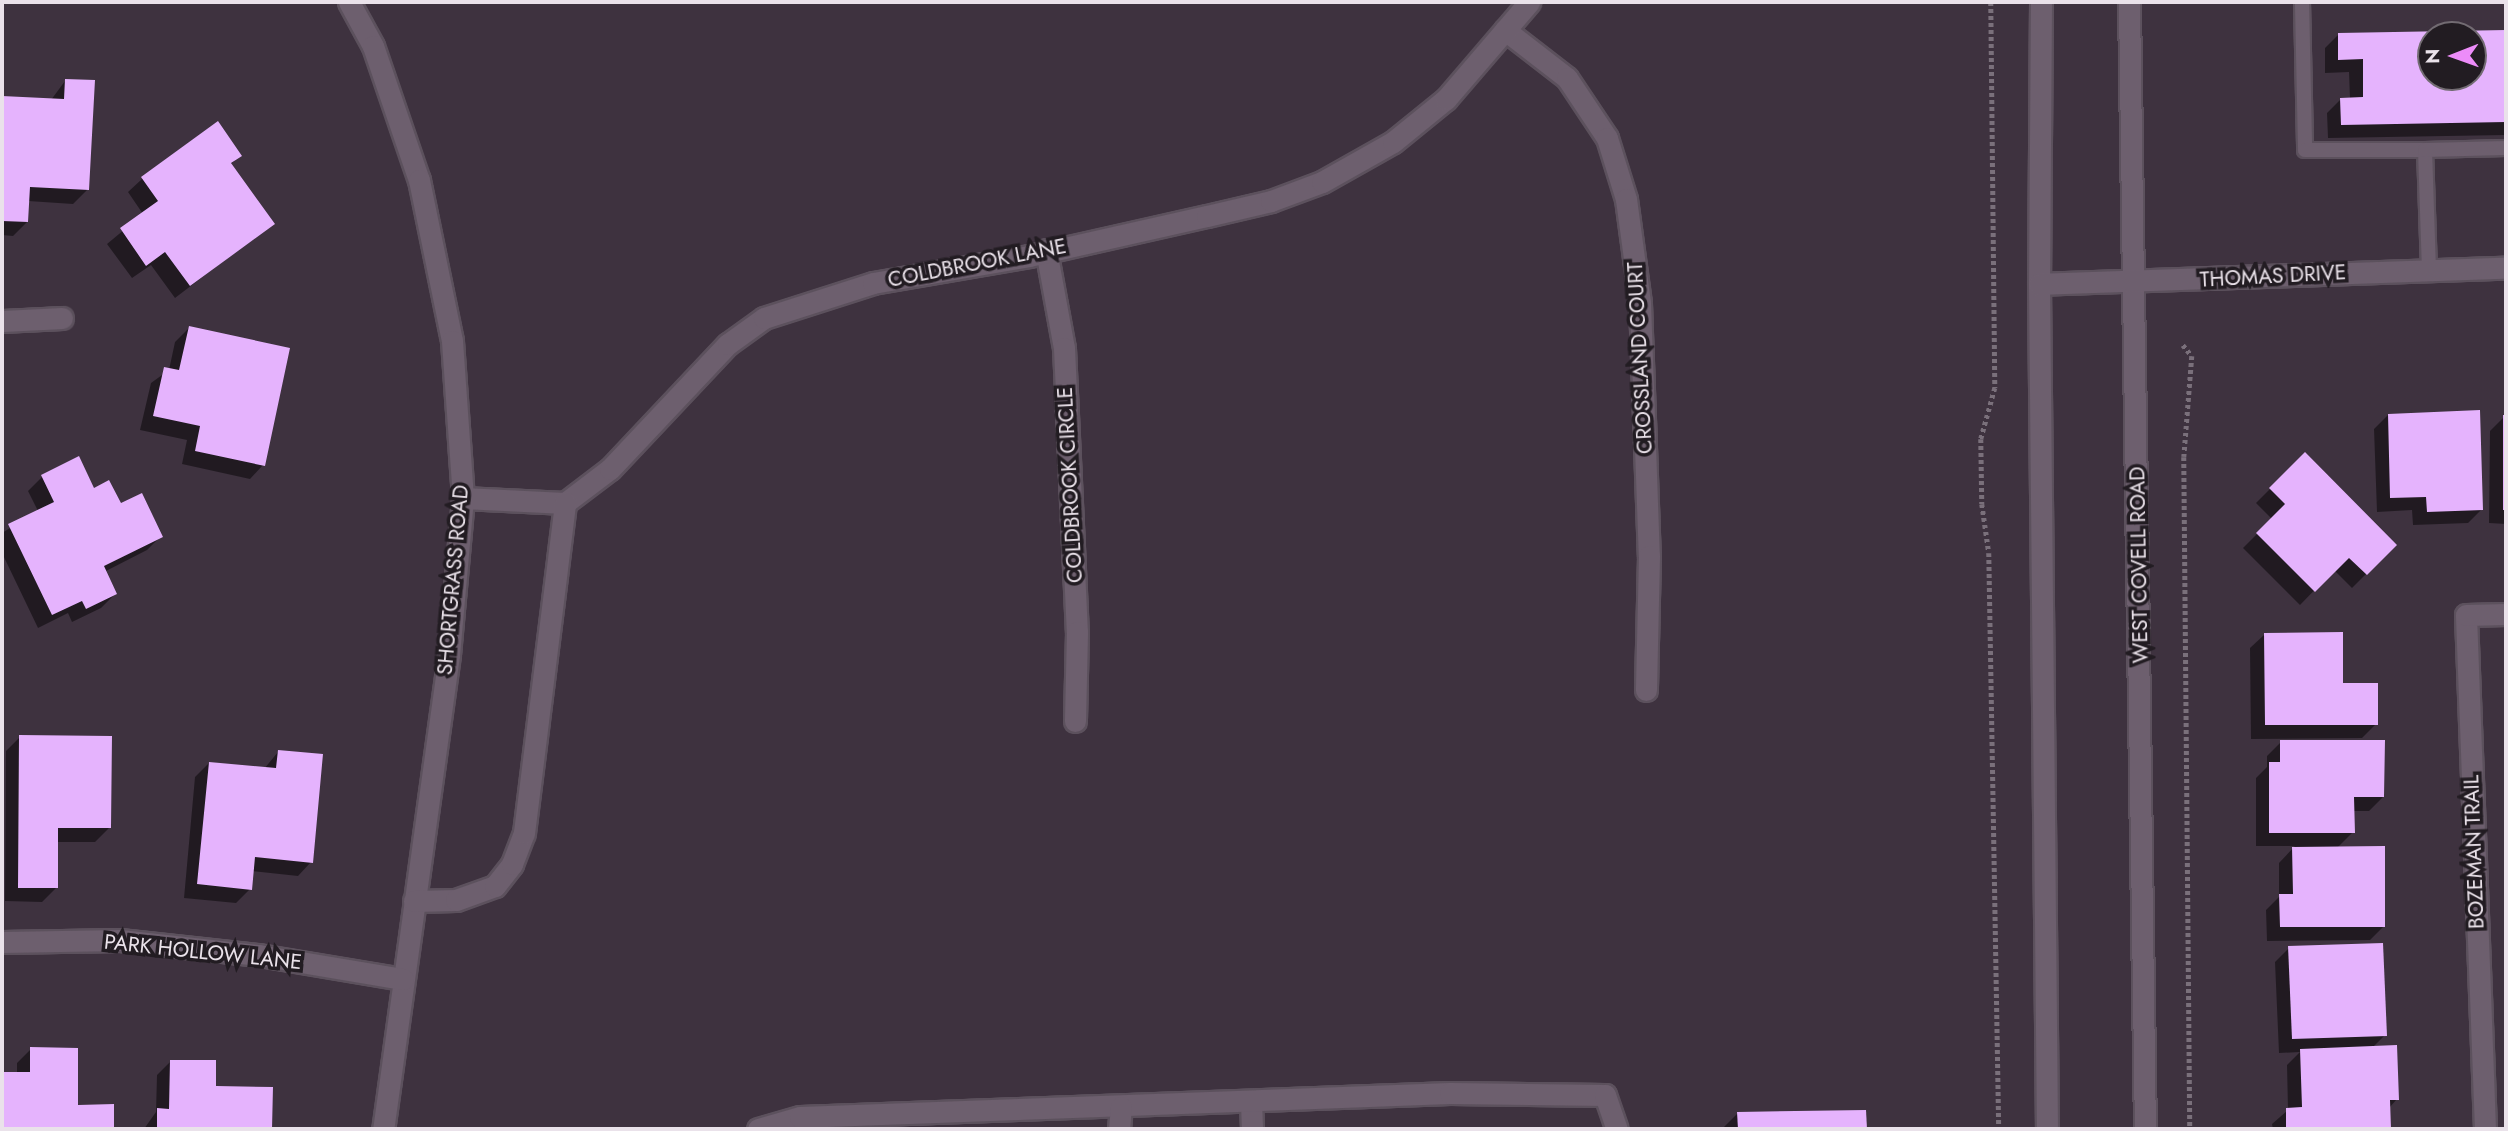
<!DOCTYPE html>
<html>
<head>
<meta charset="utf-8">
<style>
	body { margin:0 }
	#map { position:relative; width:2508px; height:1131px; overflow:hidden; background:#3e323f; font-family:Jost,sans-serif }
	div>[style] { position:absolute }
	.shadow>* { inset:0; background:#0007 }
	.building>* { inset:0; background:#e5b3fd }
	.path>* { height:4.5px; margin-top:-2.25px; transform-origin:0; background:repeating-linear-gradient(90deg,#7a707b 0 3.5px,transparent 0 7px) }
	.roads { filter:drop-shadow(2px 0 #5c515d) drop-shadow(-2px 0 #5c515d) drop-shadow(0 2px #5c515d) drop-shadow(0 -2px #5c515d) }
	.service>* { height:14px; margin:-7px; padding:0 7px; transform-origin:7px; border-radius:7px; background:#6d5f6e }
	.minor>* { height:21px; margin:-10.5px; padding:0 10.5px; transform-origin:10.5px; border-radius:10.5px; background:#6d5f6e }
	.tertiary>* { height:21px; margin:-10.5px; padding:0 10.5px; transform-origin:10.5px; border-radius:10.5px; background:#6d5f6e }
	span { translate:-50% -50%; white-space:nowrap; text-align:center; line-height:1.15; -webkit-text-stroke:7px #221c22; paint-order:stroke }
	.street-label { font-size:21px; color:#eae2ea }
	.frame { position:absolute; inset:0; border:4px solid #eae2ea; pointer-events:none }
	.north { position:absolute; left:2417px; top:21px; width:70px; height:70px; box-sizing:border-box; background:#221c22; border:2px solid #726b72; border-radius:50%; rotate:269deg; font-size:19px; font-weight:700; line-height:28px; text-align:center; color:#eae2ea }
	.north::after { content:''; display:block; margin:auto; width:24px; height:32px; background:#ed8cf9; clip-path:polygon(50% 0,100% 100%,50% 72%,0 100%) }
</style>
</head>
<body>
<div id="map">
	<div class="shadow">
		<i style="clip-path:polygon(evenodd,2506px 31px,2506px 135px,2328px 138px,2327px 113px,2341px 99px,2350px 99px,2349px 72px,2325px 73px,2325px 48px,2339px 34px,2506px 31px,2431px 35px,2473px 35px,2473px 77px,2431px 77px,2431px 35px)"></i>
		<i style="clip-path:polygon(65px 81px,87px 190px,73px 204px,28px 201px,27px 222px,13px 236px,2px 235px,2px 97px,51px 100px)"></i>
		<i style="clip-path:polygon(240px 155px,230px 165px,272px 224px,175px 298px,151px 265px,132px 278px,107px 244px,143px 214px,128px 192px,142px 179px)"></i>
		<i style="clip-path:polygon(189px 328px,263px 465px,250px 479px,182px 464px,187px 440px,140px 430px,151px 383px,169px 370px,175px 342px)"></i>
		<i style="clip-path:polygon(2388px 415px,2482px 509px,2468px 523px,2413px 525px,2412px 510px,2377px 512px,2374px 429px)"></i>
		<i style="clip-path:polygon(2504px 417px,2506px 524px,2489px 523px,2490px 431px)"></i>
		<i style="clip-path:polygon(2305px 454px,2395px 545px,2352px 588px,2334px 570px,2300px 605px,2243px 548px,2272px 519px,2256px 503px)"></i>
		<i style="clip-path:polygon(42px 477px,93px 490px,161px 536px,147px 550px,104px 572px,115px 594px,101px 608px,72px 622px,68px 613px,38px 628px,2px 553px,2px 533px,38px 511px,28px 491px)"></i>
		<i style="clip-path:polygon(2264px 635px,2341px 684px,2376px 724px,2362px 738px,2251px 739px,2250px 648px)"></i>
		<i style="clip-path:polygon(20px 737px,109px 828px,95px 842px,56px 842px,56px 888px,42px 902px,5px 901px,6px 751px)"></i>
		<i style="clip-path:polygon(2281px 742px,2383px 797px,2369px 811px,2353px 811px,2353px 832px,2337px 848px,2384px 926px,2370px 940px,2267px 941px,2266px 910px,2279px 897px,2279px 863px,2295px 846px,2256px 846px,2256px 778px,2267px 767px,2267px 756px)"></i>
		<i style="clip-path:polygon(278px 752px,311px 862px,298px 876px,252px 871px,250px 889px,236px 903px,184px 898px,195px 777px,209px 763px,264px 769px)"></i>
		<i style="clip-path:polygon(2289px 948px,2385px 1035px,2372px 1048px,2397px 1099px,2389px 1108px,2389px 1129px,2273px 1129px,2272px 1124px,2288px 1110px,2287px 1065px,2300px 1052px,2279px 1053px,2275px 962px)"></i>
		<i style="clip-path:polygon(31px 1049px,76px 1106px,112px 1106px,112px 1129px,2px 1129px,2px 1074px,17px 1074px,17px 1063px)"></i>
		<i style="clip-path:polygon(171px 1061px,214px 1088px,271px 1089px,271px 1129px,144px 1129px,156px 1112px,157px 1075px)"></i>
		<i style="clip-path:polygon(1865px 1112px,1865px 1129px,1722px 1129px,1738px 1113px)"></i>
	</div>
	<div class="building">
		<i style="clip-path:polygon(evenodd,2506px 30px,2506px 122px,2341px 125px,2340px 98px,2363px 97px,2363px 59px,2338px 60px,2338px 33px,2506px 30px,2431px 35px,2473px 35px,2473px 77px,2431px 77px,2431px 35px)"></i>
		<i style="clip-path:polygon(65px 79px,95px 80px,89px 190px,30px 187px,28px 222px,2px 221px,2px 96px,64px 99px)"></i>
		<i style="clip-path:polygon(218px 121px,242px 156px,231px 163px,275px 224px,190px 286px,165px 252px,146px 266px,120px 228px,158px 201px,141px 177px)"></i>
		<i style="clip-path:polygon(189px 326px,290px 348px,265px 466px,195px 451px,200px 426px,153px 416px,164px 367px,179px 370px)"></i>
		<i style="clip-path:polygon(2480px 410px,2483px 510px,2427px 512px,2426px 497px,2390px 498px,2388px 414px)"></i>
		<i style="clip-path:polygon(2503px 415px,2506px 415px,2506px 510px,2503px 510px)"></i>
		<i style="clip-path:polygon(2305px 452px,2397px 545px,2367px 575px,2349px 558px,2315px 592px,2256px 533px,2285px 504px,2269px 488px)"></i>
		<i style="clip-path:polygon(79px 456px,94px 488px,109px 480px,121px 503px,142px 493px,163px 537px,104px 566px,117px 594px,86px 609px,82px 601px,52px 615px,8px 524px,54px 502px,41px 475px)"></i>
		<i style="clip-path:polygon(2343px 632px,2343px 683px,2378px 683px,2378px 725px,2265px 725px,2264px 633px)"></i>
		<i style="clip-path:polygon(19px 735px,112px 736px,111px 828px,58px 828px,58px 888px,18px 888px)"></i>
		<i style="clip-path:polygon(2280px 740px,2385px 740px,2384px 797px,2354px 797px,2355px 833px,2269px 833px,2269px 762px,2280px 762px)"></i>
		<i style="clip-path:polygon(278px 750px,323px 754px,313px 863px,255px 857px,252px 890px,197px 884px,209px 762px,276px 768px)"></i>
		<i style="clip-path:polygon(2385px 846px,2385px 927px,2280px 927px,2279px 894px,2293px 894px,2292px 847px)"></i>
		<i style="clip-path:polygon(2383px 943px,2387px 1036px,2292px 1039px,2288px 946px)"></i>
		<i style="clip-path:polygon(2397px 1045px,2399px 1100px,2390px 1100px,2391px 1129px,2286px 1129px,2286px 1108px,2302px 1107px,2300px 1049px)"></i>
		<i style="clip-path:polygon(30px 1047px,78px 1048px,78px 1105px,114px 1104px,114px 1129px,2px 1129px,2px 1072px,30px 1072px)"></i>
		<i style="clip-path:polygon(170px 1060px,216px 1060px,216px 1086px,273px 1087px,272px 1129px,157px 1129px,157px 1108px,169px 1109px)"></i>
		<i style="clip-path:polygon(1866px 1110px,1867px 1129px,1738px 1129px,1737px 1112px)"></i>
	</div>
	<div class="path">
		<i style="left:1991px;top:2px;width:386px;rotate:89.4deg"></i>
		<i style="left:1995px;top:388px;width:53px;rotate:105.4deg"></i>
		<i style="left:1981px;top:439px;width:65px;rotate:89.1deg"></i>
		<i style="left:1982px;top:504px;width:49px;rotate:81.9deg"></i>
		<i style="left:1989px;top:553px;width:576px;rotate:89.01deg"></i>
		<i style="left:2183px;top:345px;width:14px;rotate:51deg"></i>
		<i style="left:2192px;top:356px;width:101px;rotate:94.5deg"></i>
		<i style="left:2184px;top:457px;width:672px;rotate:89.49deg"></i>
	</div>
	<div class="roads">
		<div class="service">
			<i style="left:2302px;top:2px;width:148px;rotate:88.8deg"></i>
			<i style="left:2305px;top:150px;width:120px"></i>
			<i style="left:2425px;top:150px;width:119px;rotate:88.1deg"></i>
			<i style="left:2425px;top:150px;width:81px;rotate:-1.4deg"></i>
		</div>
		<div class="minor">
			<i style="left:349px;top:2px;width:50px;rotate:61.4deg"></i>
			<i style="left:373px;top:46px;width:142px;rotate:71.1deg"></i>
			<i style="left:419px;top:180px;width:164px;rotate:78.4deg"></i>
			<i style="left:452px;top:341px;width:157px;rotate:86deg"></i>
			<i style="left:463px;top:498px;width:158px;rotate:95.1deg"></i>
			<i style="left:449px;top:655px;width:479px;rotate:97.9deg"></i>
			<i style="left:1505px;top:30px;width:78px;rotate:37.7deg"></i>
			<i style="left:1567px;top:78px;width:72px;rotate:56.3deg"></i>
			<i style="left:1607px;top:138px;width:64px;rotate:72.7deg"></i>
			<i style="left:1626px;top:199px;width:105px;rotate:82.3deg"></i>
			<i style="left:1640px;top:303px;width:253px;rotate:88deg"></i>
			<i style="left:1649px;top:556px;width:134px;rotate:91.3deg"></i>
			<i style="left:1046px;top:250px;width:100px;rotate:79.6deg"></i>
			<i style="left:1064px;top:348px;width:284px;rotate:87.4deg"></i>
			<i style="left:1077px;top:632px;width:89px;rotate:91.3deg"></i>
			<i style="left:2px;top:321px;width:60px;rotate:-2.9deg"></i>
			<i style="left:463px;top:498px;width:102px;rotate:2.8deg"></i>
			<i style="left:565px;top:503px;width:56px;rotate:-37.1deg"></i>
			<i style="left:610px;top:469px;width:172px;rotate:-46.7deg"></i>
			<i style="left:728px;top:344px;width:44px;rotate:-35.8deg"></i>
			<i style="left:764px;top:318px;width:114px;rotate:-17.8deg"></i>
			<i style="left:873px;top:283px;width:158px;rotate:-9.8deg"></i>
			<i style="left:1029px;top:256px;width:182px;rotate:-12.7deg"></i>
			<i style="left:1207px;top:216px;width:66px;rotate:-13.2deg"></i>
			<i style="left:1271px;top:201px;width:54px;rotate:-20.4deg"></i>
			<i style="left:1322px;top:182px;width:81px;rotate:-29.4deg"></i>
			<i style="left:1393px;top:142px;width:68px;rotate:-39.1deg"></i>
			<i style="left:1446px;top:99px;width:128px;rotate:-49.4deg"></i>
			<i style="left:414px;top:901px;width:42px;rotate:-1.4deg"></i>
			<i style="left:456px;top:900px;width:41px;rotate:-19.7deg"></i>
			<i style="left:495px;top:886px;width:28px;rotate:-52deg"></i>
			<i style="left:512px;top:864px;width:33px;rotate:-69deg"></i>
			<i style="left:524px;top:833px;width:333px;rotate:-82.9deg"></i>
			<i style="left:2px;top:942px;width:118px;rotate:-1deg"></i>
			<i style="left:120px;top:940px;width:140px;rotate:6.2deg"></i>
			<i style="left:259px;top:955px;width:146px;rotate:9.5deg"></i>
			<i style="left:1251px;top:1101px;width:28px;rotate:88deg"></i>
			<i style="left:758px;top:1129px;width:44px;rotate:-15.9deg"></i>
			<i style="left:800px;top:1117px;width:650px;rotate:-2.11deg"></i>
			<i style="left:1450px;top:1093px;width:155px;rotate:0.7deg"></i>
			<i style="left:1605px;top:1095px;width:36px;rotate:71deg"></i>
			<i style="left:1119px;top:1129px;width:22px;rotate:-85deg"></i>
			<i style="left:2485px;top:1129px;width:514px;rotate:-92.12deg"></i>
			<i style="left:2466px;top:615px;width:40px;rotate:-1.4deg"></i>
		</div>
		<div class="tertiary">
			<i style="left:2041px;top:2px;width:282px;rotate:90.4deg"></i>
			<i style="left:2039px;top:284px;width:845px;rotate:89.46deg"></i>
			<i style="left:2129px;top:2px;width:1127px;rotate:89.19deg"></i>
			<i style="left:2039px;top:284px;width:467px;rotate:-2deg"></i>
		</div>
	</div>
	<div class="street-label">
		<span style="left:977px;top:263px;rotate:-11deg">COLDBROOK LANE</span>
		<span style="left:2273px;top:276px;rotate:-3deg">THOMAS DRIVE</span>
		<span style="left:1640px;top:358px;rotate:-93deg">CROSSLAND COURT</span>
		<span style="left:1070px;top:485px;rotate:-93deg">COLDBROOK CIRCLE</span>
		<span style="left:2139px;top:565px;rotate:-91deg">WEST COVELL ROAD</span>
		<span style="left:453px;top:580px;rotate:-85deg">SHORTGRASS ROAD</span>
		<span style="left:2474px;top:852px;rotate:-92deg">BOZEMAN TRAIL</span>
		<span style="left:203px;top:952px;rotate:6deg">PARK HOLLOW LANE</span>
	</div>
	<div class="frame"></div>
	<div class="north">N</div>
</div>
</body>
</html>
